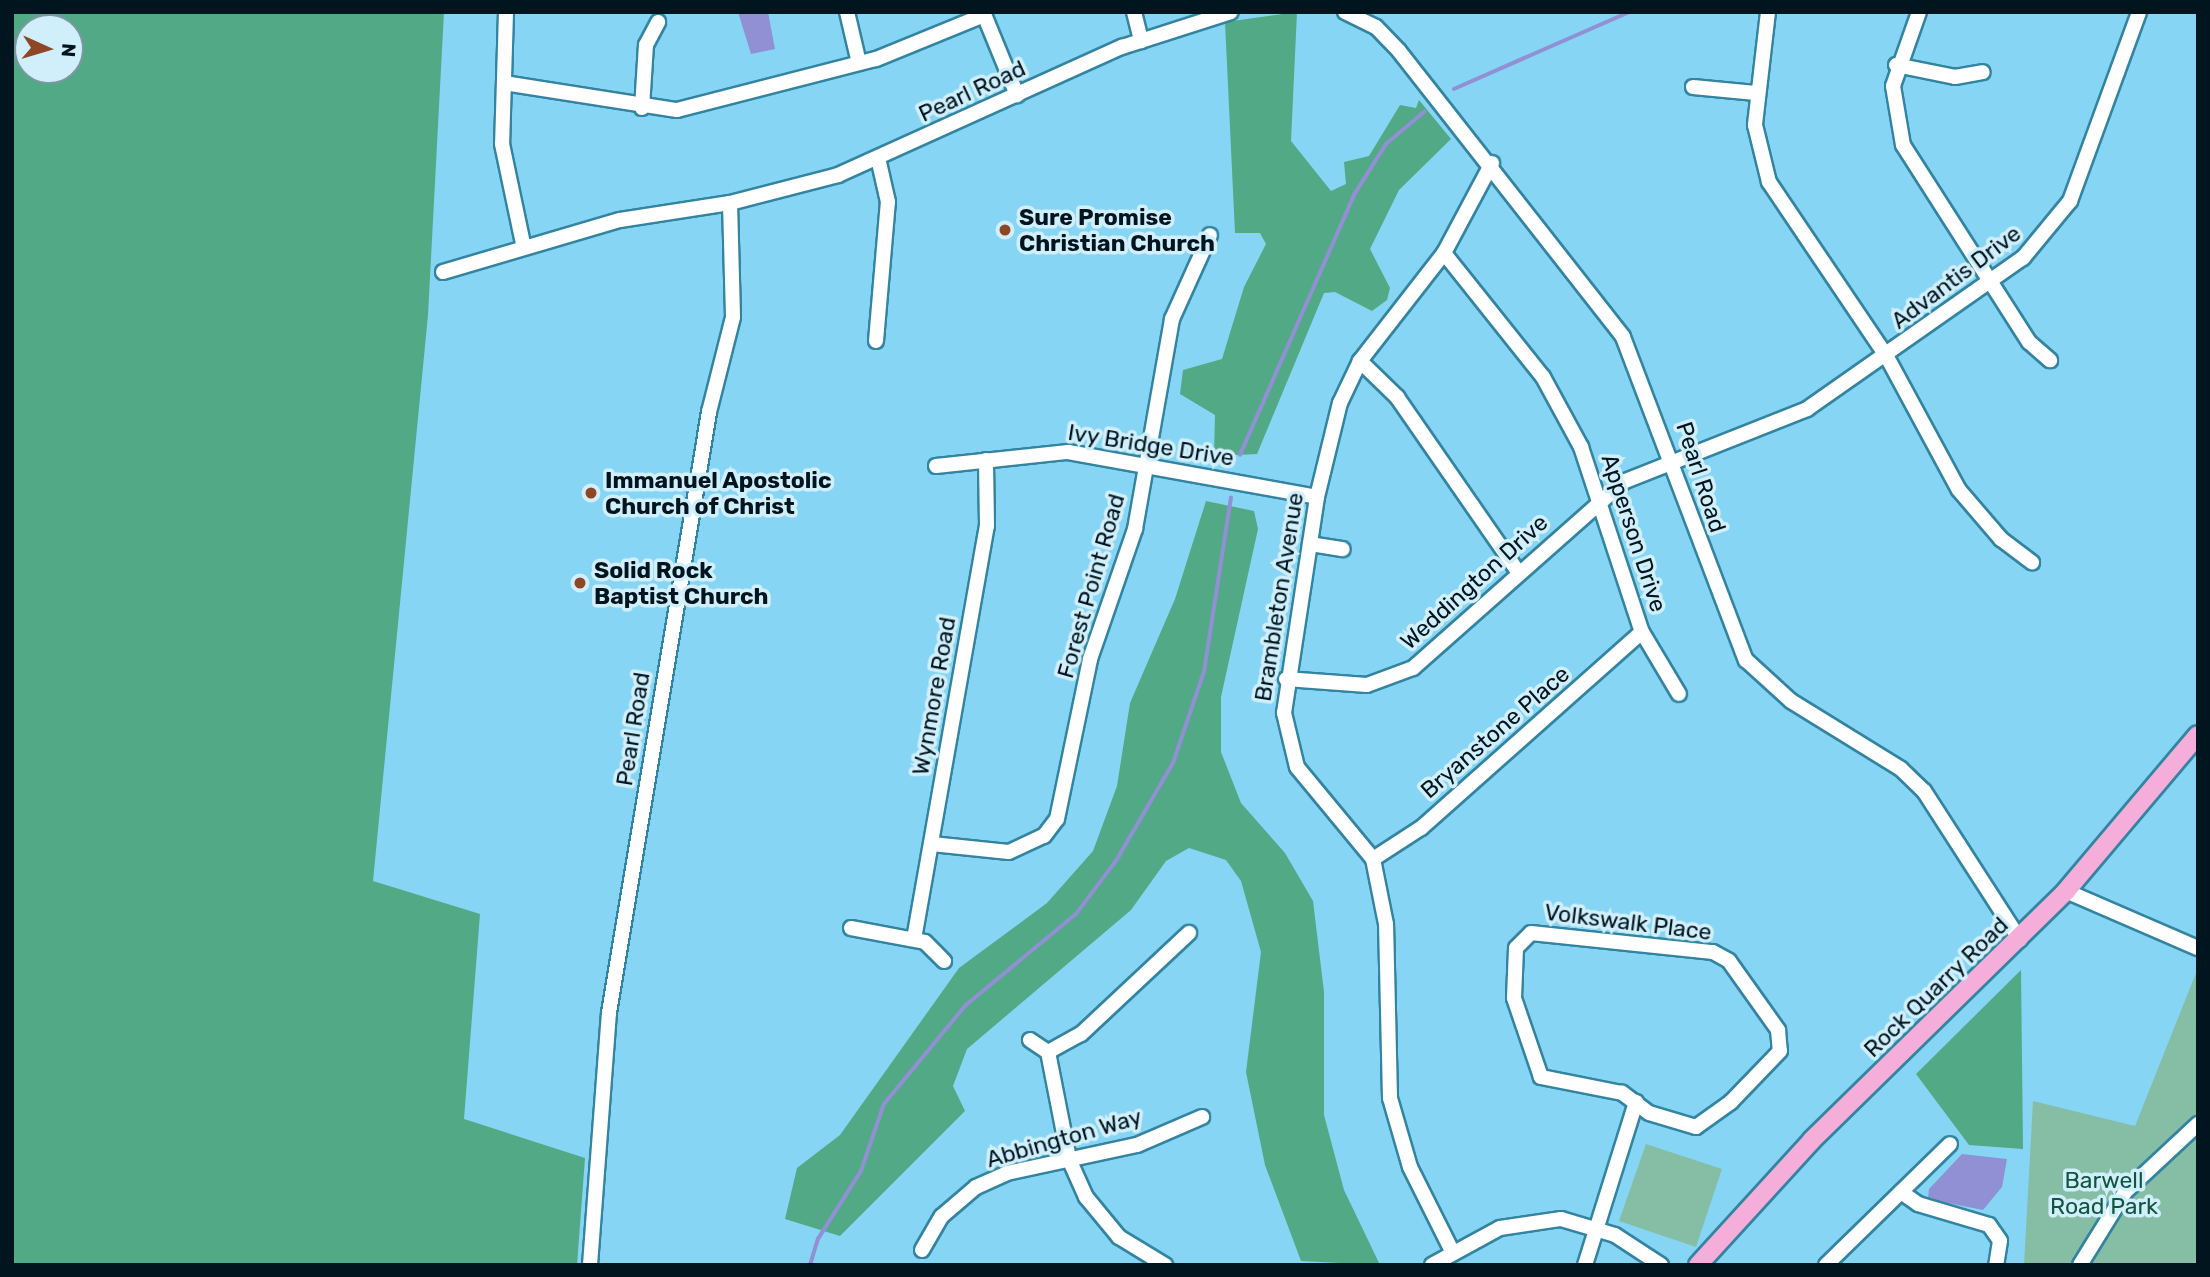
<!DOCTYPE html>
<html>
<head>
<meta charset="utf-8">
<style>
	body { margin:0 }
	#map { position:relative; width:2210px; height:1277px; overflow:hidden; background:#86d5f4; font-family:Rubik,sans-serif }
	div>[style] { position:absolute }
	.green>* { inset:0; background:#86bea5 }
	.forest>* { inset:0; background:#52a985 }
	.water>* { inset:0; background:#9190d4 }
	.stream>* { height:3.5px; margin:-1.75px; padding:0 1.75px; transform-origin:1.75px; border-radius:1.75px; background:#9190d4 }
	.roads { filter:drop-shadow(2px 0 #3384a0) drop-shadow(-2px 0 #3384a0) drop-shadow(0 2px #3384a0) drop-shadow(0 -2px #3384a0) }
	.minor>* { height:14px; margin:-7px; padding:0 7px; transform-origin:7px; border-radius:7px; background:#fff }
	.major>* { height:18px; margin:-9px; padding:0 9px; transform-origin:9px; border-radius:9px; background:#f5aed9 }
	.dots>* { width:19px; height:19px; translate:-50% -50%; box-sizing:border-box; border:4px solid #d1effb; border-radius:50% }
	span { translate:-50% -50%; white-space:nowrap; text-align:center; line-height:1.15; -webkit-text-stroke:7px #d1effb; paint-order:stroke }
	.street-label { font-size:23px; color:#00151e }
	.poi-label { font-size:23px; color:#00151e; font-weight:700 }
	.left { translate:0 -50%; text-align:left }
	.park-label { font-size:23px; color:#10553d }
	.frame { position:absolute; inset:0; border:14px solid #00151e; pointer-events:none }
	.north { position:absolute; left:14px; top:14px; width:70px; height:70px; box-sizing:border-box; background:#d1effb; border:2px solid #7d98a3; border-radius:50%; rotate:94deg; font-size:19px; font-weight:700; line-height:28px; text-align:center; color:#00151e }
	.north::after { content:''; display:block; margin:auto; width:24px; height:32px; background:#8e4624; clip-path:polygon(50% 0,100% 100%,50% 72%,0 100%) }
</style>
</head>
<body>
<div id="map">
	<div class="green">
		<i style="clip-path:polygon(2198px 968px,2198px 1265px,2024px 1265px,2033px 1101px,2135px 1126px)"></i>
		<i style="clip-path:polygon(1646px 1144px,1722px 1169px,1696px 1247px,1619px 1221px)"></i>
	</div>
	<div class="forest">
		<i style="clip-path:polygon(evenodd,12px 12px,444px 12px,428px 315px,373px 881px,480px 914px,464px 1119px,585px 1158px,577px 1265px,12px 1265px,12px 12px,28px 28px,70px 28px,70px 70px,28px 70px,28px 28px)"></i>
		<i style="clip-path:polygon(1297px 12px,1291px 141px,1331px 191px,1346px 184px,1344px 162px,1369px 156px,1400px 105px,1416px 108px,1419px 100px,1451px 139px,1399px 190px,1370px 249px,1390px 288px,1387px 300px,1372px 311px,1335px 292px,1324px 293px,1257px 454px,1214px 456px,1215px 415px,1180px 394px,1183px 370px,1222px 359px,1244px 287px,1266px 244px,1260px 233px,1235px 233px,1225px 22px)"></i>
		<i style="clip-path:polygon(1206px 501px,1254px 511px,1258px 529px,1221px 697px,1221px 752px,1241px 803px,1285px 853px,1313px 901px,1324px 992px,1324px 1115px,1344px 1190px,1380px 1265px,1301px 1261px,1265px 1165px,1246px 1072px,1261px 952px,1241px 881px,1226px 860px,1189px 848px,1166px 861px,1131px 910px,967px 1049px,953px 1086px,965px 1111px,840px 1236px,785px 1219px,797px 1168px,840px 1135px,959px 968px,1047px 903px,1093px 851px,1117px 786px,1130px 703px,1175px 599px)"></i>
		<i style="clip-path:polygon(2021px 970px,2023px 1149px,1969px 1145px,1916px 1074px)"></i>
	</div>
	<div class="water">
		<i style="clip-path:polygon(738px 12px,768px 12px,775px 49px,751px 54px)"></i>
		<i style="clip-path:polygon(1962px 1154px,2007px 1159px,2002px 1187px,1983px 1210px,1928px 1199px,1929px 1189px)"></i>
	</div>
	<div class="stream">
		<i style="left:1454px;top:89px;width:191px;rotate:-23.7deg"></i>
		<i style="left:1240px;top:455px;width:284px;rotate:-66.3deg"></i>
		<i style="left:1354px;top:195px;width:60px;rotate:-57.9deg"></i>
		<i style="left:1386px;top:144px;width:50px;rotate:-40.1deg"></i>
		<i style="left:810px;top:1265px;width:27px;rotate:-73deg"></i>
		<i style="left:818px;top:1239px;width:80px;rotate:-57.7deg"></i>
		<i style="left:861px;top:1171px;width:71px;rotate:-71.1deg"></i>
		<i style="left:884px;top:1104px;width:129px;rotate:-50.4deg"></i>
		<i style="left:966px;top:1005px;width:143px;rotate:-39.6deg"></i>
		<i style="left:1076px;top:914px;width:66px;rotate:-53deg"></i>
		<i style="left:1116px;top:861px;width:113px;rotate:-59.8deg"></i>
		<i style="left:1173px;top:763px;width:96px;rotate:-71.2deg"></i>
		<i style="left:1204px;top:672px;width:176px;rotate:-81.2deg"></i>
	</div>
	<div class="roads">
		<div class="minor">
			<i style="left:506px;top:12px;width:132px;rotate:91.7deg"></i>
			<i style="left:502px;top:144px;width:106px;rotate:78.1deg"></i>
			<i style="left:847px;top:12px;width:52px;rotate:76.8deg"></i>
			<i style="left:983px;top:12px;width:90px;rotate:67.7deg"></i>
			<i style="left:1134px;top:12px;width:30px;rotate:76deg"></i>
			<i style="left:1345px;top:12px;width:34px;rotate:26deg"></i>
			<i style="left:1376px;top:27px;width:33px;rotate:46deg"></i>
			<i style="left:1399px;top:51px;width:363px;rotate:51.9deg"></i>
			<i style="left:1623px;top:337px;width:346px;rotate:69.2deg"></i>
			<i style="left:1746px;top:660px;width:61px;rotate:42.3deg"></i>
			<i style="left:1791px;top:701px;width:129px;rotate:31.7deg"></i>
			<i style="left:1901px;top:769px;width:32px;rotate:44deg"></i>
			<i style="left:1924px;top:791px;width:177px;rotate:57.2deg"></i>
			<i style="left:1768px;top:12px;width:114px;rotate:96.6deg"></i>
			<i style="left:1755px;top:125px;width:59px;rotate:76.2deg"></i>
			<i style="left:1769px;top:182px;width:211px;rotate:56deg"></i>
			<i style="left:1887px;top:357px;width:151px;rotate:61.6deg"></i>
			<i style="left:1959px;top:490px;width:65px;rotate:49.4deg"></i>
			<i style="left:2001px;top:539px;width:39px;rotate:37deg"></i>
			<i style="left:1919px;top:12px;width:78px;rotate:109.4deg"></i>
			<i style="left:1893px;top:86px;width:60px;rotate:80.4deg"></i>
			<i style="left:1903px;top:145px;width:234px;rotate:57.4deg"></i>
			<i style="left:2029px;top:342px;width:28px;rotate:41deg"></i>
			<i style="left:1896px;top:65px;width:60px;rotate:11.5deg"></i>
			<i style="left:1955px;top:77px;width:28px;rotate:-10deg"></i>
			<i style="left:504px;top:83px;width:175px;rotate:8.9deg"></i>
			<i style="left:677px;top:110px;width:205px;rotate:-14.4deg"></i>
			<i style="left:876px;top:59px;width:117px;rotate:-22.2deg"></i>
			<i style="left:1693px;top:87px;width:63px;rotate:5.4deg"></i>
			<i style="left:642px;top:108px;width:63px;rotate:-86.4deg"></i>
			<i style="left:646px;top:45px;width:26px;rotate:-62deg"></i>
			<i style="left:1444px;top:253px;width:159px;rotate:51.4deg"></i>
			<i style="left:1543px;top:377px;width:80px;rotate:61.5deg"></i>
			<i style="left:1581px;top:447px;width:195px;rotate:71.8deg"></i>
			<i style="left:1642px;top:632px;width:72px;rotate:59.2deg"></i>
			<i style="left:443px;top:272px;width:184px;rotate:-16.4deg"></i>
			<i style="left:620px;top:220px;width:111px;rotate:-8.8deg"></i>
			<i style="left:876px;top:341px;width:140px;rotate:-85.1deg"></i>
			<i style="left:888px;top:202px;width:45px;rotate:-102.8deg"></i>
			<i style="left:1360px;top:361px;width:52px;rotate:44.2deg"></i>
			<i style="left:1397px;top:397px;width:213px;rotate:55.3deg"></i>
			<i style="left:936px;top:466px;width:133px;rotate:-6.1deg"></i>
			<i style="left:1068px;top:452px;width:253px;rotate:10.2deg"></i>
			<i style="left:1310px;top:544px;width:33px;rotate:9deg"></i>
			<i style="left:1286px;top:679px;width:81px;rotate:4.2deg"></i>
			<i style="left:1367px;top:685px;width:49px;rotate:-20.3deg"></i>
			<i style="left:1413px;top:668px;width:281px;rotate:-41.5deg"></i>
			<i style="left:1623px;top:482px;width:198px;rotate:-21.6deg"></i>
			<i style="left:1807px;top:409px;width:264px;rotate:-35deg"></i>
			<i style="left:2023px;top:258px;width:74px;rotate:-50.5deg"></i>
			<i style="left:2070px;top:201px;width:201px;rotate:-69.9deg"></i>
			<i style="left:932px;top:844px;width:77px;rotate:5.9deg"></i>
			<i style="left:1009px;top:852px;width:38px;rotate:-25deg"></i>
			<i style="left:1044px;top:836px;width:21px;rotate:-53deg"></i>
			<i style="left:1057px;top:819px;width:163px;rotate:-78.3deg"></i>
			<i style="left:1090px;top:659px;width:138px;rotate:-70.9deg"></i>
			<i style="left:1135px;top:529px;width:213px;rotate:-80deg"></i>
			<i style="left:1172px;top:319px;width:92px;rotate:-65.7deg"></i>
			<i style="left:1373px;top:859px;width:57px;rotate:-32.9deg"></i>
			<i style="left:1421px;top:828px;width:295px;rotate:-41.6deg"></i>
			<i style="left:2066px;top:891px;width:144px;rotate:23.4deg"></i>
			<i style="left:851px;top:928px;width:75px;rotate:10.7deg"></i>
			<i style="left:925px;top:942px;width:27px;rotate:45deg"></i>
			<i style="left:1531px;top:933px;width:183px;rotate:6deg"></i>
			<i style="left:1713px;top:952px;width:18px;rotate:29deg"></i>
			<i style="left:1729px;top:961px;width:85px;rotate:54.6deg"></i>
			<i style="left:1778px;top:1030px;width:21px;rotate:85deg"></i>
			<i style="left:1780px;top:1051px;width:71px;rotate:133.9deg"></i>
			<i style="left:1731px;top:1102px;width:43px;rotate:144.5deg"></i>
			<i style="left:1696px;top:1127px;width:49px;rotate:-163.4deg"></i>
			<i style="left:1649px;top:1113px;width:34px;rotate:-143deg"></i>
			<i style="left:1622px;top:1093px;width:83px;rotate:-168.8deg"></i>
			<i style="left:1541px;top:1077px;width:83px;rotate:-108.9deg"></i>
			<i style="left:1514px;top:998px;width:50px;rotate:-87.7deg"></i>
			<i style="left:1516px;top:948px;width:21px;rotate:-45deg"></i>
			<i style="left:914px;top:939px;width:419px;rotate:-80deg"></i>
			<i style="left:987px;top:526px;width:66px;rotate:-90.9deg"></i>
			<i style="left:1030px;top:1040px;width:22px;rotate:34deg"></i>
			<i style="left:1048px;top:1052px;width:109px;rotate:78.9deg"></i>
			<i style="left:1069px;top:1159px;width:42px;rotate:65.9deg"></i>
			<i style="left:1086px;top:1197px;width:52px;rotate:50.5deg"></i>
			<i style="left:1119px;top:1237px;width:54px;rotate:31.3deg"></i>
			<i style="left:1048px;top:1052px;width:38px;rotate:-29deg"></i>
			<i style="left:1081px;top:1034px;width:148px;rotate:-43.1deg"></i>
			<i style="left:1901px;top:1192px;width:21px;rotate:35deg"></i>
			<i style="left:1918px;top:1204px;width:74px;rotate:16.5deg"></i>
			<i style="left:1989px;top:1225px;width:19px;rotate:55deg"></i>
			<i style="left:2000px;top:1241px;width:24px;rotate:99deg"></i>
			<i style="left:922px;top:1250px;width:39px;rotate:-60deg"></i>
			<i style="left:942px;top:1216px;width:45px;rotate:-40.5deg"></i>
			<i style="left:976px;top:1187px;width:34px;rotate:-24deg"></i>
			<i style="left:1007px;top:1173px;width:133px;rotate:-12.2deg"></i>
			<i style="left:1137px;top:1145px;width:71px;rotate:-23.3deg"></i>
			<i style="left:1453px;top:1253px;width:96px;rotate:-116.6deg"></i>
			<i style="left:1410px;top:1167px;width:72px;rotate:-106.2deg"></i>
			<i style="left:1390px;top:1098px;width:174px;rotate:-91.3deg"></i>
			<i style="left:1386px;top:924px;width:66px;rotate:-101.3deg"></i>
			<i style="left:1373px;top:859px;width:119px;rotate:-129.6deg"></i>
			<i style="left:1297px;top:767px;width:56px;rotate:-103.5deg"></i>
			<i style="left:1284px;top:713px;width:219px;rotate:-81.3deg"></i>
			<i style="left:1317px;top:497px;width:97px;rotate:-76.3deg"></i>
			<i style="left:1340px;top:403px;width:47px;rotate:-64.5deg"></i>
			<i style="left:1360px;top:361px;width:137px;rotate:-52.1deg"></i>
			<i style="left:1444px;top:253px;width:102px;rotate:-61.9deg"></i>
			<i style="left:590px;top:1265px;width:253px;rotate:-85.7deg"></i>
			<i style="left:609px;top:1013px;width:609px;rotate:-80.55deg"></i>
			<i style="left:709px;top:412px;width:98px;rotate:-75.8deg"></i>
			<i style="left:733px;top:317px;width:114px;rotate:-91.5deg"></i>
			<i style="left:730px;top:203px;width:112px;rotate:-14.5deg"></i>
			<i style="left:838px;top:175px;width:312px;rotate:-24.3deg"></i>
			<i style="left:1122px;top:47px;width:114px;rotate:-17.8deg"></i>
			<i style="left:1432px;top:1265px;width:77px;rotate:-28.6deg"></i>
			<i style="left:1500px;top:1228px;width:62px;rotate:-8.4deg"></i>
			<i style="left:1561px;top:1219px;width:56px;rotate:16.5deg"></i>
			<i style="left:1615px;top:1235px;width:55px;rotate:33.1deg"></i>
			<i style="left:1585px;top:1265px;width:171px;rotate:-72.6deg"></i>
			<i style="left:1826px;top:1265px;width:173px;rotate:-44.3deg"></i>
			<i style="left:2080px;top:1265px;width:86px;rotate:-58.3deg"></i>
			<i style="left:2125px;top:1192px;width:100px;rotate:-43deg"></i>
		</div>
		<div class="major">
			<i style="left:1698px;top:1265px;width:169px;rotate:-47.6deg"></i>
			<i style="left:1812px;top:1140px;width:356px;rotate:-44.4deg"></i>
			<i style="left:2066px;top:891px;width:204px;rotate:-49.8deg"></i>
		</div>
	</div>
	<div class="dots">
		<i style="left:1005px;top:230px;background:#8e4624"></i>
		<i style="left:591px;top:493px;background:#8e4624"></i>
		<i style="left:580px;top:583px;background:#8e4624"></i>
	</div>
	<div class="street-label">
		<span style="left:972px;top:91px;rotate:-25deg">Pearl Road</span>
		<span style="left:1956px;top:277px;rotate:-37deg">Advantis Drive</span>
		<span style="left:1151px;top:445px;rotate:9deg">Ivy Bridge Drive</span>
		<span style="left:1701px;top:477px;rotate:72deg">Pearl Road</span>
		<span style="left:1634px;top:533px;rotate:72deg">Apperson Drive</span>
		<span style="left:1474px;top:582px;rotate:-42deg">Weddington Drive</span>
		<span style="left:1091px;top:586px;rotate:-74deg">Forest Point Road</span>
		<span style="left:1279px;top:597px;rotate:-81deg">Brambleton Avenue</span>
		<span style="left:934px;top:696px;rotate:-80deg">Wynmore Road</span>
		<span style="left:633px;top:729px;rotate:-81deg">Pearl Road</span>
		<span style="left:1495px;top:732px;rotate:-41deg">Bryanstone Place</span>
		<span style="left:1628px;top:922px;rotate:7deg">Volkswalk Place</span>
		<span style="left:1936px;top:987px;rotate:-44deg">Rock Quarry Road</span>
		<span style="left:1064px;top:1138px;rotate:-16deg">Abbington Way</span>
	</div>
	<div class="poi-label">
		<span class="left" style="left:1019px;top:230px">Sure Promise<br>Christian Church</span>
		<span class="left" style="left:605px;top:493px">Immanuel Apostolic<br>Church of Christ</span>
		<span class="left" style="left:594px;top:583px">Solid Rock<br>Baptist Church</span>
	</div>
	<div class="park-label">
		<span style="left:2104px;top:1193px">Barwell<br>Road Park</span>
	</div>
	<div class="frame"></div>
	<div class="north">N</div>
</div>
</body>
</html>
